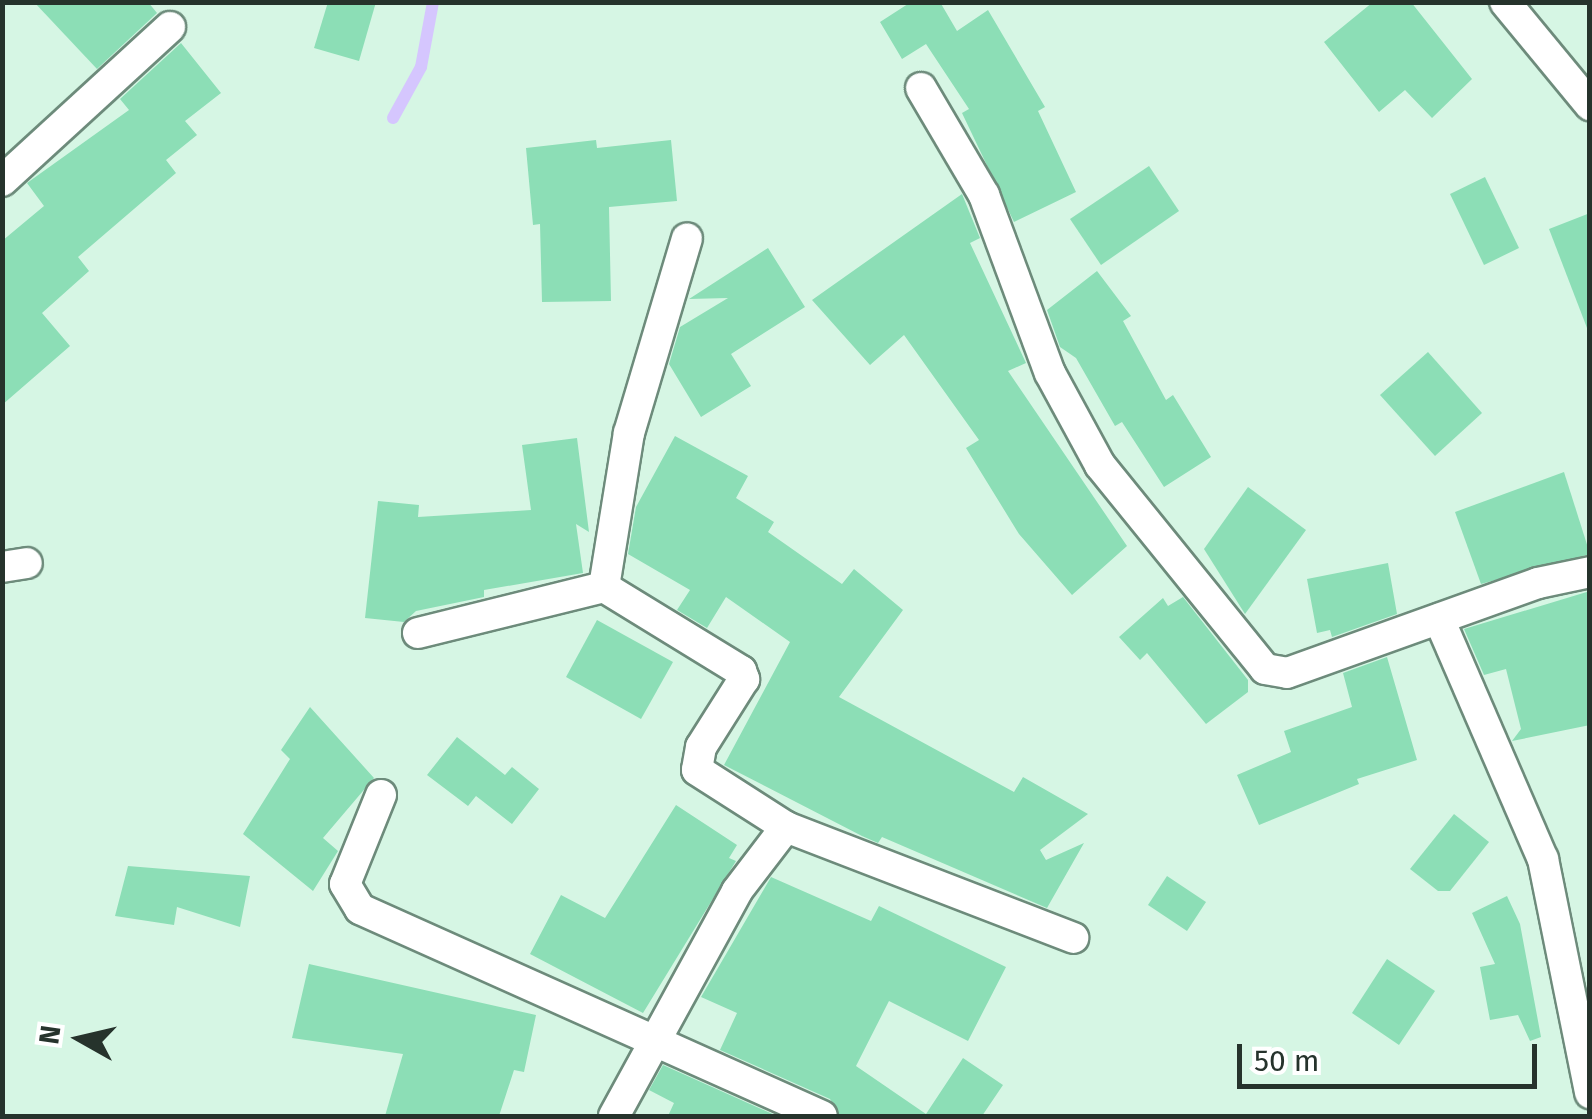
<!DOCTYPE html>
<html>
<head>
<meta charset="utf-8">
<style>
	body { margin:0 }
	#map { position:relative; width:1592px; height:1119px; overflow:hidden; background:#d6f6e4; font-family:"Fira Sans",sans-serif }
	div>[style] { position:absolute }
	.stream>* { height:12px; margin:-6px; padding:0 6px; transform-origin:6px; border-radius:6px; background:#d5c6fe }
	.building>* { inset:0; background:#8cdeb6 }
	.roads { filter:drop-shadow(2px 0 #6d8b7b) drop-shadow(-2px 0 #6d8b7b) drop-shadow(0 2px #6d8b7b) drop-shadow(0 -2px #6d8b7b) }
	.street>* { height:30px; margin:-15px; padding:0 15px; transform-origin:15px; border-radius:15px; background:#fff }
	span { translate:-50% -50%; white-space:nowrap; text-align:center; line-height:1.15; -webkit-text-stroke:9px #fff; paint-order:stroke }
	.frame { position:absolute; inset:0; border:5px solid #26332c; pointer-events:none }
	.north { position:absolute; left:30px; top:989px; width:100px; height:100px; -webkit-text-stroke:8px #fff; paint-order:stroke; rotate:278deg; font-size:28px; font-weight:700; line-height:40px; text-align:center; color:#26332c }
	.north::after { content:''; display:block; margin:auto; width:35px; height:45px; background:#26332c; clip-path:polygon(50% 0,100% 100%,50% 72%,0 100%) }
	.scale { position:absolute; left:1237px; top:1044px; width:300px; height:45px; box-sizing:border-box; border:5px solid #26332c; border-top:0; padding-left:12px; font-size:30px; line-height:35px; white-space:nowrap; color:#26332c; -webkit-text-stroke:8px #fff; paint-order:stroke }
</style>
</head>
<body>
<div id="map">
	<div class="stream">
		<i style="left:393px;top:118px;width:58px;rotate:-61.2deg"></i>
		<i style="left:421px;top:67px;width:66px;rotate:-79.5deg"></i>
	</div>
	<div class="building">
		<i style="clip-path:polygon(34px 2px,148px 2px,157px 13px,97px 69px)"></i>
		<i style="clip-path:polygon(328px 2px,376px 2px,359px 61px,314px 48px)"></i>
		<i style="clip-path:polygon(911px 2px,940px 2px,957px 31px,988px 10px,1045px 107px,1038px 111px,1076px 192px,1014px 222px,962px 113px,969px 109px,926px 44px,902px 59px,880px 22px)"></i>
		<i style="clip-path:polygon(1373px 2px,1411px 2px,1472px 79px,1432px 118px,1405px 90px,1379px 112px,1324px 42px)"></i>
		<i style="clip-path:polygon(181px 43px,221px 93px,185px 121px,197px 135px,166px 160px,176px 173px,78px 257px,89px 271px,42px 313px,70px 346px,2px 405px,2px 241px,44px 206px,27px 183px,129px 110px,120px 99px)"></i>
		<i style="clip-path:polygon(596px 140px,597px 148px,671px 140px,677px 201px,609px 207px,611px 301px,542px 302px,540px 224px,533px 225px,526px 148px)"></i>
		<i style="clip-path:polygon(1149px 166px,1179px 211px,1101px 265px,1070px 219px)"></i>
		<i style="clip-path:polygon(1485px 177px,1519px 248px,1484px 265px,1450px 194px)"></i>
		<i style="clip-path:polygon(962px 194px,980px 238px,970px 243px,1026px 363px,1008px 371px,1127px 546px,1072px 595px,1019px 534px,966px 448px,979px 440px,904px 335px,870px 365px,812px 300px)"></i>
		<i style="clip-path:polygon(1590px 213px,1590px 327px,1587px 328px,1549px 229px)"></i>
		<i style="clip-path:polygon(768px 248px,805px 307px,731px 354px,751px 386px,701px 417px,669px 364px,680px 327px,728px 298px,689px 299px)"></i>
		<i style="clip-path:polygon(1097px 271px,1131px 316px,1123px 321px,1166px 400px,1173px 395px,1211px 457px,1164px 487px,1122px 422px,1115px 426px,1076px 358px,1060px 347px,1047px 310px)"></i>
		<i style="clip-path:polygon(1428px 352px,1482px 413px,1435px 456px,1380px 395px)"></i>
		<i style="clip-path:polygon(675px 436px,748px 476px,736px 498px,774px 522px,768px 532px,842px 584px,854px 569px,903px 610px,839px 697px,1014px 792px,1023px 777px,1088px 814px,1040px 850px,1046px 860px,1084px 843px,1047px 908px,882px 837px,878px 843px,862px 836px,724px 765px,790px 642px,726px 597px,707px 628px,677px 610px,690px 590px,628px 554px,636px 507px)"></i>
		<i style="clip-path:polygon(577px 438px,589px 532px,576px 524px,583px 573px,484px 590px,484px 597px,416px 611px,404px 622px,365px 618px,378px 501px,419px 505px,418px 517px,531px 510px,522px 445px)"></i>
		<i style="clip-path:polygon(1564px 472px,1590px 554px,1481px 584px,1455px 512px)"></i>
		<i style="clip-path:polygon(1248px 487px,1306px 530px,1245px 614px,1204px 549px)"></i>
		<i style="clip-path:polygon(1388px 563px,1397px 614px,1332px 637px,1330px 630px,1317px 633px,1307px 579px)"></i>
		<i style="clip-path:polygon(1590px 591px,1590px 725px,1512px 741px,1521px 729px,1506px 669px,1484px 675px,1464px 629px)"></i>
		<i style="clip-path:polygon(1183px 597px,1248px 680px,1248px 692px,1206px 724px,1147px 653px,1140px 660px,1119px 637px,1163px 598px,1168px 606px)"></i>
		<i style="clip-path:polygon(597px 620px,673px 662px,641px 719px,566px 677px)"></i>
		<i style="clip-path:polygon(1387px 657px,1417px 760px,1357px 779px,1359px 784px,1259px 825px,1237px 775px,1291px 752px,1284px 731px,1352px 707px,1343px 673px)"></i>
		<i style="clip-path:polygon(310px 707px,374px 778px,323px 838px,338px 851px,313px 891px,243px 834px,290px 759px,281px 750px)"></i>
		<i style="clip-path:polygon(457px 737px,505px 775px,512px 767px,539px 789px,512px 824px,476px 796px,468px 806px,427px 775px)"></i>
		<i style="clip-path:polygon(676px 805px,737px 845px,729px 858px,736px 861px,643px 1013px,530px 954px,561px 895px,605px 918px)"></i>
		<i style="clip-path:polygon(1454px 814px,1489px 842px,1450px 891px,1438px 891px,1410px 869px)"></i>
		<i style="clip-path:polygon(128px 866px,250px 876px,240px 927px,177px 907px,174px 925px,115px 916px)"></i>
		<i style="clip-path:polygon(1167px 876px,1206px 902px,1187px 931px,1148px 905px)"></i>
		<i style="clip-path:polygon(771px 877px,871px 921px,879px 906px,1006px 967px,968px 1041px,889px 1001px,856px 1066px,926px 1114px,963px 1058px,1003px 1085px,982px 1116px,840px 1116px,830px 1099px,720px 1050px,737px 1013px,701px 997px)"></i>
		<i style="clip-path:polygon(1507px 896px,1520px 924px,1541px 1037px,1530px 1041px,1518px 1015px,1490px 1020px,1480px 967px,1495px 964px,1472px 913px)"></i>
		<i style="clip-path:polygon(1387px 959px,1435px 991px,1399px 1045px,1352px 1013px)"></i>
		<i style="clip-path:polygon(309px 964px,536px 1015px,524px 1072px,514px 1070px,499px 1116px,385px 1116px,403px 1054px,292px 1038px)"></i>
		<i style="clip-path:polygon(663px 1065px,777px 1116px,668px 1116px,674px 1103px,649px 1090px)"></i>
	</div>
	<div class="roads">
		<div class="street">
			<i style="left:1505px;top:2px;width:134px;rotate:50.5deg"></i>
			<i style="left:921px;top:88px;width:124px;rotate:59.5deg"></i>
			<i style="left:984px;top:195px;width:190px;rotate:69.7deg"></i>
			<i style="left:1050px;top:373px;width:105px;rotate:61.5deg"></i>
			<i style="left:1100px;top:465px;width:262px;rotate:51deg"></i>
			<i style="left:1265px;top:669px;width:22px;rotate:10deg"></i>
			<i style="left:1287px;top:673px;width:267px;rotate:-19.7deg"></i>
			<i style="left:1538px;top:583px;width:53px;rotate:-11.9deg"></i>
			<i style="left:2px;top:181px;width:228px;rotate:-42.5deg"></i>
			<i style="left:2px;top:567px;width:25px;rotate:-9deg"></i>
			<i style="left:604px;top:587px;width:156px;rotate:-80.8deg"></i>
			<i style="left:629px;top:433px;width:203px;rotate:-73.4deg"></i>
			<i style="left:1439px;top:619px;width:262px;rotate:66.6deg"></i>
			<i style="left:1543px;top:859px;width:239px;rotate:78.6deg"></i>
			<i style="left:418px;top:633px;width:192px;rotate:-13.9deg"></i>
			<i style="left:604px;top:587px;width:161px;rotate:31.5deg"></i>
			<i style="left:741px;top:671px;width:9px;rotate:69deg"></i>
			<i style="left:744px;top:679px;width:80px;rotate:122.3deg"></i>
			<i style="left:701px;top:747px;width:23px;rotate:100deg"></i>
			<i style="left:697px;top:770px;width:106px;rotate:32.6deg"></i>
			<i style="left:381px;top:795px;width:96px;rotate:112deg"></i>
			<i style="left:345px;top:884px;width:29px;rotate:59deg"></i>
			<i style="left:360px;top:909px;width:506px;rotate:24.13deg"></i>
			<i style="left:614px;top:1116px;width:256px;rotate:-61.3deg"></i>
			<i style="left:737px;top:891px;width:81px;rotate:-52.6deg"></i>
			<i style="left:786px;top:827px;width:308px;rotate:21.1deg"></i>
		</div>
	</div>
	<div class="frame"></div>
	<div class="north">N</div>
	<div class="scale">50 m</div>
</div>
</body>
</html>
